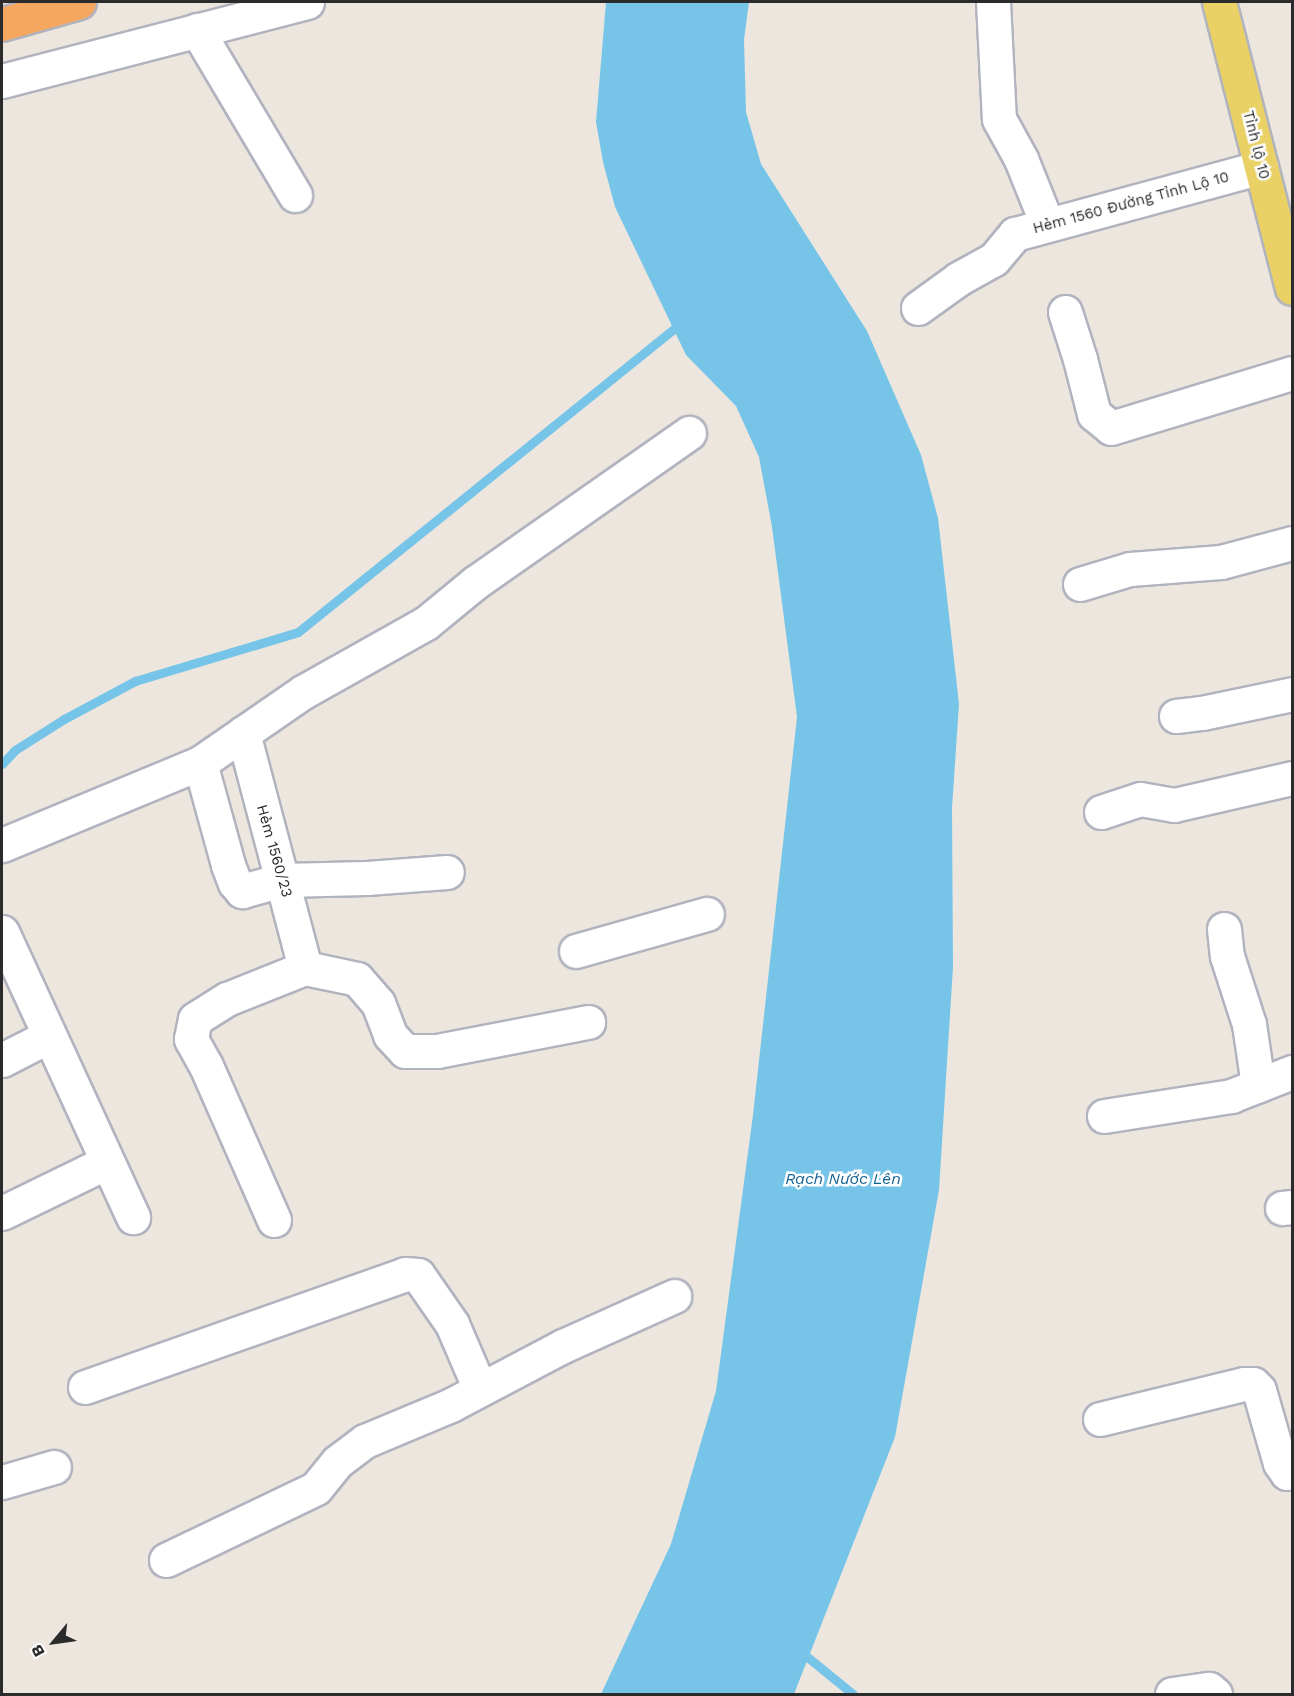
<!DOCTYPE html>
<html>
<head>
<meta charset="utf-8">
<style>
	body { margin:0 }
	#map { position:relative; width:1294px; height:1696px; overflow:hidden; background:#ece6de; font-family:"Work Sans",sans-serif }
	div>[style] { position:absolute }
	.water>* { inset:0; background:#76c5e8 }
	.stream>* { height:9px; margin:-4.5px; padding:0 4.5px; transform-origin:4.5px; border-radius:4.5px; background:#76c5e8 }
	.roads { filter:drop-shadow(2px 0 #b1b3be) drop-shadow(-2px 0 #b1b3be) drop-shadow(0 2px #b1b3be) drop-shadow(0 -2px #b1b3be) }
	.minor>* { height:33px; margin:-16.5px; padding:0 16.5px; transform-origin:16.5px; border-radius:16.5px; background:#fff }
	.major>* { height:33px; margin:-16.5px; padding:0 16.5px; transform-origin:16.5px; border-radius:16.5px; background:#e9d165 }
	.highway>* { height:33px; margin:-16.5px; padding:0 16.5px; transform-origin:16.5px; border-radius:16.5px; background:#f6a75f }
	span { translate:-50% -50%; white-space:nowrap; text-align:center; line-height:1.15; -webkit-text-stroke:5px #fff; paint-order:stroke }
	.street-label { font-size:15px; color:#2b2b2b }
	.water-label { font-size:16px; color:#146395; font-style:italic }
	.frame { position:absolute; inset:0; border:3px solid #2b2b2b; pointer-events:none }
	.north { position:absolute; left:24px; top:1612px; width:60px; height:60px; -webkit-text-stroke:4px #fff; paint-order:stroke; rotate:241deg; font-size:16px; font-weight:700; line-height:24px; text-align:center; color:#2b2b2b }
	.north::after { content:''; display:block; margin:auto; width:21px; height:27px; background:#2b2b2b; clip-path:polygon(50% 0,100% 100%,50% 72%,0 100%) }
</style>
</head>
<body>
<div id="map">
	<div class="water">
		<i style="clip-path:polygon(606px 2px,749px 2px,744px 40px,746px 112px,761px 164px,867px 331px,921px 455px,938px 518px,959px 704px,952px 808px,953px 967px,939px 1190px,895px 1437px,794px 1694px,601px 1694px,671px 1544px,716px 1391px,753px 1115px,797px 717px,772px 527px,759px 457px,736px 406px,686px 355px,615px 207px,603px 162px,596px 122px)"></i>
	</div>
	<div class="stream">
		<i style="left:2px;top:764px;width:19px;rotate:-47deg"></i>
		<i style="left:15px;top:750px;width:58px;rotate:-32.3deg"></i>
		<i style="left:64px;top:719px;width:81px;rotate:-28.2deg"></i>
		<i style="left:135px;top:681px;width:170px;rotate:-16.7deg"></i>
		<i style="left:298px;top:632px;width:495px;rotate:-38.9deg"></i>
		<i style="left:800px;top:1651px;width:68px;rotate:39.1deg"></i>
	</div>
	<div class="roads">
		<div class="minor">
			<i style="left:993px;top:2px;width:117px;rotate:87.1deg"></i>
			<i style="left:999px;top:119px;width:46px;rotate:61.2deg"></i>
			<i style="left:1021px;top:159px;width:70px;rotate:68.2deg"></i>
			<i style="left:197px;top:30px;width:192px;rotate:59.3deg"></i>
			<i style="left:2px;top:81px;width:315px;rotate:-14.5deg"></i>
			<i style="left:918px;top:308px;width:49px;rotate:-35.9deg"></i>
			<i style="left:958px;top:279px;width:41px;rotate:-29.1deg"></i>
			<i style="left:994px;top:259px;width:33px;rotate:-50deg"></i>
			<i style="left:1015px;top:234px;width:255px;rotate:-15.2deg"></i>
			<i style="left:1065px;top:312px;width:49px;rotate:72.3deg"></i>
			<i style="left:1080px;top:359px;width:57px;rotate:75.7deg"></i>
			<i style="left:1094px;top:414px;width:22px;rotate:39deg"></i>
			<i style="left:1111px;top:428px;width:189px;rotate:-16.9deg"></i>
			<i style="left:1080px;top:584px;width:52px;rotate:-16.7deg"></i>
			<i style="left:1130px;top:569px;width:91px;rotate:-4.4deg"></i>
			<i style="left:1221px;top:562px;width:73px;rotate:-15deg"></i>
			<i style="left:1176px;top:716px;width:26px;rotate:-7deg"></i>
			<i style="left:1202px;top:713px;width:92px;rotate:-11.9deg"></i>
			<i style="left:243px;top:733px;width:243px;rotate:75.2deg"></i>
			<i style="left:200px;top:763px;width:106px;rotate:74.6deg"></i>
			<i style="left:228px;top:865px;width:19px;rotate:69deg"></i>
			<i style="left:235px;top:883px;width:11px;rotate:49deg"></i>
			<i style="left:242px;top:891px;width:41px;rotate:-15.4deg"></i>
			<i style="left:282px;top:880px;width:85px;rotate:-1.3deg"></i>
			<i style="left:367px;top:878px;width:80px;rotate:-4.3deg"></i>
			<i style="left:1101px;top:812px;width:41px;rotate:-18.4deg"></i>
			<i style="left:1140px;top:799px;width:35px;rotate:10deg"></i>
			<i style="left:1174px;top:805px;width:121px;rotate:-12.9deg"></i>
			<i style="left:2px;top:845px;width:214px;rotate:-22.5deg"></i>
			<i style="left:200px;top:763px;width:125px;rotate:-34.6deg"></i>
			<i style="left:303px;top:692px;width:141px;rotate:-29.3deg"></i>
			<i style="left:426px;top:623px;width:65px;rotate:-39.4deg"></i>
			<i style="left:476px;top:582px;width:260px;rotate:-35deg"></i>
			<i style="left:1224px;top:929px;width:27px;rotate:84deg"></i>
			<i style="left:1227px;top:956px;width:71px;rotate:72.1deg"></i>
			<i style="left:1249px;top:1024px;width:62px;rotate:81.6deg"></i>
			<i style="left:2px;top:932px;width:314px;rotate:65.3deg"></i>
			<i style="left:576px;top:951px;width:136px;rotate:-15.8deg"></i>
			<i style="left:2px;top:1060px;width:53px;rotate:-27.1deg"></i>
			<i style="left:1104px;top:1116px;width:129px;rotate:-8.9deg"></i>
			<i style="left:1231px;top:1096px;width:66px;rotate:-21.5deg"></i>
			<i style="left:1282px;top:1208px;width:10px;rotate:-6deg"></i>
			<i style="left:2px;top:1213px;width:117px;rotate:-25.9deg"></i>
			<i style="left:274px;top:1220px;width:168px;rotate:-113.8deg"></i>
			<i style="left:206px;top:1066px;width:31px;rotate:-119deg"></i>
			<i style="left:191px;top:1039px;width:20px;rotate:-79deg"></i>
			<i style="left:195px;top:1019px;width:38px;rotate:-32deg"></i>
			<i style="left:227px;top:999px;width:84px;rotate:-21.7deg"></i>
			<i style="left:305px;top:968px;width:53px;rotate:11.9deg"></i>
			<i style="left:357px;top:979px;width:32px;rotate:49deg"></i>
			<i style="left:378px;top:1003px;width:34px;rotate:69deg"></i>
			<i style="left:390px;top:1035px;width:22px;rotate:47deg"></i>
			<i style="left:405px;top:1051px;width:32px"></i>
			<i style="left:437px;top:1051px;width:154px;rotate:-10.9deg"></i>
			<i style="left:85px;top:1387px;width:339px;rotate:-19.4deg"></i>
			<i style="left:405px;top:1274px;width:13px;rotate:4deg"></i>
			<i style="left:418px;top:1275px;width:60px;rotate:55.2deg"></i>
			<i style="left:452px;top:1324px;width:71px;rotate:66.7deg"></i>
			<i style="left:1100px;top:1419px;width:148px;rotate:-13.7deg"></i>
			<i style="left:1244px;top:1384px;width:9px"></i>
			<i style="left:1253px;top:1384px;width:8px;rotate:45deg"></i>
			<i style="left:1259px;top:1390px;width:76px;rotate:74deg"></i>
			<i style="left:1280px;top:1463px;width:12px;rotate:55deg"></i>
			<i style="left:1287px;top:1473px;width:5px;rotate:-22deg"></i>
			<i style="left:2px;top:1482px;width:54px;rotate:-16.1deg"></i>
			<i style="left:166px;top:1560px;width:166px;rotate:-25.6deg"></i>
			<i style="left:316px;top:1488px;width:33px;rotate:-51deg"></i>
			<i style="left:337px;top:1462px;width:35px;rotate:-37deg"></i>
			<i style="left:365px;top:1441px;width:93px;rotate:-22.7deg"></i>
			<i style="left:451px;top:1405px;width:127px;rotate:-27.8deg"></i>
			<i style="left:563px;top:1346px;width:122px;rotate:-24.2deg"></i>
			<i style="left:1172px;top:1694px;width:37px;rotate:-8deg"></i>
			<i style="left:1209px;top:1689px;width:8px;rotate:40deg"></i>
		</div>
		<div class="major">
			<i style="left:1219px;top:2px;width:295px;rotate:75.7deg"></i>
		</div>
		<div class="highway">
			<i style="left:2px;top:24px;width:80px;rotate:-15.9deg"></i>
		</div>
	</div>
	<div class="street-label">
		<span style="left:1256px;top:145px;rotate:76deg">Tỉnh lộ 10</span>
		<span style="left:1131px;top:203px;rotate:-15deg">Hẻm 1560 Đường Tỉnh Lộ 10</span>
		<span style="left:274px;top:851px;rotate:74deg">Hẻm 1560/23</span>
	</div>
	<div class="water-label">
		<span style="left:843px;top:1179px">Rạch Nước Lên</span>
	</div>
	<div class="frame"></div>
	<div class="north">B</div>
</div>
</body>
</html>
